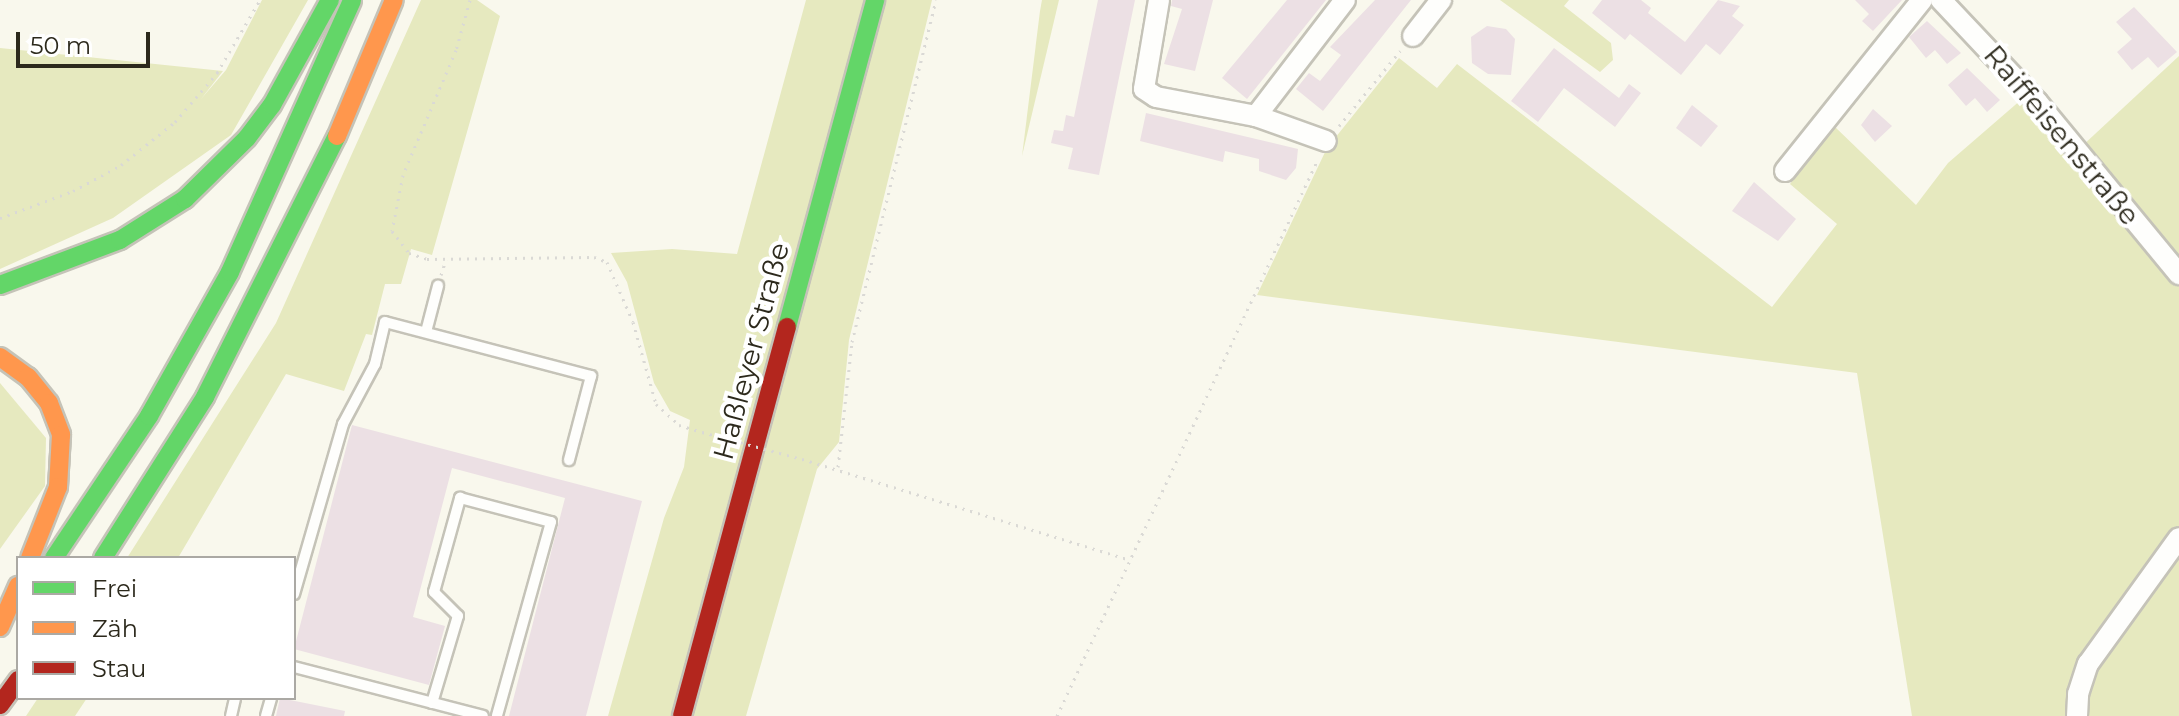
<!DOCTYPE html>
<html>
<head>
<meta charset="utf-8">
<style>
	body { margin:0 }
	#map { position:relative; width:2179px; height:716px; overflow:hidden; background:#f9f8ed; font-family:Montserrat,sans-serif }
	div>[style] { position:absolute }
	.green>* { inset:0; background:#e6e9bf }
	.building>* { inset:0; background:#ece0e4 }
	.path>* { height:3px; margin-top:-1.5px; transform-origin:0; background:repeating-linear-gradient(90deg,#dad9d5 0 2px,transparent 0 8px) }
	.roads { filter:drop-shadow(2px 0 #c5c3b8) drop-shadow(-2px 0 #c5c3b8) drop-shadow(0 2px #c5c3b8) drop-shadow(0 -2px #c5c3b8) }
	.lane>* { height:10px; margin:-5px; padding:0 5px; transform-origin:5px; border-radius:5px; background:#fefefc }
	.street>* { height:20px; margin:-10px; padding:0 10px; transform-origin:10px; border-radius:10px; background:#fefefc }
	.fast>* { height:18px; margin:-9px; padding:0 9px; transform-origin:9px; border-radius:9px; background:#63d668 }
	.slow>* { height:18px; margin:-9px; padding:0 9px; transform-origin:9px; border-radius:9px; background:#ff974d }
	.jam>* { height:18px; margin:-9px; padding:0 9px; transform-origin:9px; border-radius:9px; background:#b3261e }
	.path-bridge>* { height:3px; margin-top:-1.5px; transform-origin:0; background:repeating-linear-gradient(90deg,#dad9d5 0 2px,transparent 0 8px) }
	span { translate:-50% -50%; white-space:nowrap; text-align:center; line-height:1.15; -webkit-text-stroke:8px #fff; paint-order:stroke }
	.street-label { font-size:28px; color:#2c291c }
	.legend { position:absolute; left:16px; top:556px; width:280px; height:144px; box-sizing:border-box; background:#fff; border:2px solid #aba9a4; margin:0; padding:10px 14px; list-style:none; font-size:24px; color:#2c291c }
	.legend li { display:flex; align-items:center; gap:16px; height:40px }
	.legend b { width:40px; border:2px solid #aba9a4 }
	.scale { position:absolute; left:16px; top:32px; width:134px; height:36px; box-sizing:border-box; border:4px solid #2c291c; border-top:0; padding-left:10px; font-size:24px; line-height:28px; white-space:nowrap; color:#2c291c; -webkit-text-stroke:6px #fff; paint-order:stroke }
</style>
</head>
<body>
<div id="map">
	<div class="green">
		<i style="clip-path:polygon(262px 0,308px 0,231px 135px,113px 218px,0 269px,0 48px,223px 71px,201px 99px,226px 70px)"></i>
		<i style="clip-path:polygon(421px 0,477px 0,500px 16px,432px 255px,411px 249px,401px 284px,385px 284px,372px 335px,366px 334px,344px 391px,286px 374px,178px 558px,127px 558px,276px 323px)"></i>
		<i style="clip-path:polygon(806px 0,932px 0,849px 340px,839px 442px,817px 469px,746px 716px,608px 716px,664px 518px,684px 467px,690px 420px,670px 411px,654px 383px,627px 282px,611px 253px,672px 249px,737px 254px)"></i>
		<i style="clip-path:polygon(1042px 0,1059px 0,1022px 156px,1040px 11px)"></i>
		<i style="clip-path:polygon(1500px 0,1569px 0,1564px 6px,1611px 43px,1613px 60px,1600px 72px)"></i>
		<i style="clip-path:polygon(2179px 56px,2179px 262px,2081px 147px)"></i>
		<i style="clip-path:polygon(1399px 58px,1437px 88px,1457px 64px,1772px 307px,1837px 224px,1790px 184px,1834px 126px,1916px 205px,1948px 163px,2022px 99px,2179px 285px,2179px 716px,1912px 716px,1857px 373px,1257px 295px,1327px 148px)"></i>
		<i style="clip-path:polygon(0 383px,46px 438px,45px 486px,0 549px)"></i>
		<i style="clip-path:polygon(38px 698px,87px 698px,75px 716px,26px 716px)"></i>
	</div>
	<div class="building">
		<i style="clip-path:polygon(1098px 0,1135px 0,1099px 175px,1068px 169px,1073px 148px,1051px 143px,1054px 130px,1063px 131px,1066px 115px,1074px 117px)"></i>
		<i style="clip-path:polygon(1172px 0,1213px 0,1195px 71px,1164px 64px,1182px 9px,1171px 6px)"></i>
		<i style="clip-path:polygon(1287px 0,1326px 0,1247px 99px,1222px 78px)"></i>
		<i style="clip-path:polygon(1375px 0,1411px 0,1323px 111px,1296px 89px,1309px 73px,1320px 81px,1341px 55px,1330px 47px)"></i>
		<i style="clip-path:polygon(1602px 0,1641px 0,1651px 8px,1648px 13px,1685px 42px,1718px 0,1740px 6px,1732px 16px,1744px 25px,1720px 55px,1706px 44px,1681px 75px,1630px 34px,1625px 40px,1592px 13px)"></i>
		<i style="clip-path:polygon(1855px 0,1902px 0,1873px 31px,1862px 21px,1869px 14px)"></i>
		<i style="clip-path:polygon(2134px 7px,2177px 52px,2158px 68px,2148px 57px,2132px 70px,2117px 52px,2132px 39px,2116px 22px)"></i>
		<i style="clip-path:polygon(1927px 21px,1961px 53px,1947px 64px,1935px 50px,1926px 58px,1909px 37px)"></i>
		<i style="clip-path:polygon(1487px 26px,1506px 29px,1515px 39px,1511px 75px,1488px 74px,1472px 63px,1471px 37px)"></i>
		<i style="clip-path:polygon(1554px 48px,1619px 98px,1629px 84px,1641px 93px,1615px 127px,1564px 88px,1538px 122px,1511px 101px)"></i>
		<i style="clip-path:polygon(1967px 68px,2000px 100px,1987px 112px,1975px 98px,1966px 106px,1948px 85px)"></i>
		<i style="clip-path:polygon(1692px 105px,1718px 126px,1701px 147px,1676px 128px)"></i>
		<i style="clip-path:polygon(1873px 109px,1892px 126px,1875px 142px,1861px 125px)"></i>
		<i style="clip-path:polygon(1146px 113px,1298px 149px,1296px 168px,1286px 180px,1259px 171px,1259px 159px,1225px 151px,1223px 162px,1140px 141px)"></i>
		<i style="clip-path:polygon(1754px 182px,1796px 219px,1778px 241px,1732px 211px)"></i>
		<i style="clip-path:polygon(352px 425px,642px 501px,586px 716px,509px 716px,565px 498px,452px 468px,413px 617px,445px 626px,429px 685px,294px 649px)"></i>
		<i style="clip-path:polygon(280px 698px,345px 711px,344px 716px,276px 716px)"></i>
	</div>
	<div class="path">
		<i style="left:470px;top:0;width:52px;rotate:105.6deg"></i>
		<i style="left:456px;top:50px;width:136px;rotate:113deg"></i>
		<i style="left:403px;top:175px;width:57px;rotate:101.1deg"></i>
		<i style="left:392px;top:231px;width:28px;rotate:52deg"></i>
		<i style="left:409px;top:253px;width:19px;rotate:18deg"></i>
		<i style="left:427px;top:259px;width:167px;rotate:-0.7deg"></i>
		<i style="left:594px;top:257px;width:14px;rotate:21deg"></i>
		<i style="left:607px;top:262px;width:65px;rotate:66.6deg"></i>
		<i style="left:633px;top:322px;width:85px;rotate:74.3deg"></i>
		<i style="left:656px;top:404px;width:31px;rotate:42deg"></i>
		<i style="left:679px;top:425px;width:24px;rotate:17deg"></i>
		<i style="left:1339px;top:126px;width:97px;rotate:-50.9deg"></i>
		<i style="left:0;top:218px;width:78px;rotate:-20.3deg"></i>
		<i style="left:73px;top:191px;width:55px;rotate:-28.4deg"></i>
		<i style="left:121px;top:165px;width:69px;rotate:-38.5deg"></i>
		<i style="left:175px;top:122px;width:65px;rotate:-49.4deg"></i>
		<i style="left:217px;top:73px;width:85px;rotate:-59.5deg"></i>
		<i style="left:441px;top:275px;width:16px;rotate:-72deg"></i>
		<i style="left:802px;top:459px;width:344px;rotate:17.1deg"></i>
		<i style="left:838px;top:467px;width:126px;rotate:-83.6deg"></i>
		<i style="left:852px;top:342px;width:352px;rotate:-76.2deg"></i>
		<i style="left:1057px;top:716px;width:615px;rotate:-64.89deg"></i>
	</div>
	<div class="roads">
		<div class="lane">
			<i style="left:426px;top:332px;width:48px;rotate:-75.4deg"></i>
			<i style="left:294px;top:594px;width:177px;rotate:-73.9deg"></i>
			<i style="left:343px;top:424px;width:68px;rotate:-61.9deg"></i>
			<i style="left:375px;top:364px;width:43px;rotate:-76.6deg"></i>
			<i style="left:385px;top:322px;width:213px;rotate:14.7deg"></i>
			<i style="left:591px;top:376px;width:87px;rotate:104.7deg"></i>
			<i style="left:294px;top:667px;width:195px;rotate:14.5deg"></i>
			<i style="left:432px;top:703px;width:91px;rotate:-73.4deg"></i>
			<i style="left:458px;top:616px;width:34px;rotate:-135deg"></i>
			<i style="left:434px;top:592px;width:98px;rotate:-74.5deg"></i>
			<i style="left:460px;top:498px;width:94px;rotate:14.8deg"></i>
			<i style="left:551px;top:522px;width:201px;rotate:105.6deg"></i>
			<i style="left:231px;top:716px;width:18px;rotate:-77deg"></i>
			<i style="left:266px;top:716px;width:19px;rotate:-74deg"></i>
		</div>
		<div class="street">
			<i style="left:1159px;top:0;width:90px;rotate:99.6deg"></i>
			<i style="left:1144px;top:89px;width:14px;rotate:34deg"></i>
			<i style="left:1156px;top:97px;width:102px;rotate:10.8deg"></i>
			<i style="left:1256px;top:116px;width:146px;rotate:-52.5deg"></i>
			<i style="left:1941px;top:0;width:141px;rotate:46.7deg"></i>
			<i style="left:2038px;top:103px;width:222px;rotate:50.5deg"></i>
			<i style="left:1413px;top:36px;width:46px;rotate:-52.1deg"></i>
			<i style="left:1256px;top:116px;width:74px;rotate:19.7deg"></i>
			<i style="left:1785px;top:171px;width:219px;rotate:-51.3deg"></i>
			<i style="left:2077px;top:716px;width:22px;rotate:-87deg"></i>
			<i style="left:2078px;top:694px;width:32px;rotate:-72deg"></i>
			<i style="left:2088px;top:664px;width:155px;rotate:-54.2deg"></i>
		</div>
		<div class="fast">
			<i style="left:0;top:285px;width:128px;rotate:-20.6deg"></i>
			<i style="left:120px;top:240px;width:77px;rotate:-32.2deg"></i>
			<i style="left:185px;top:199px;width:87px;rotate:-44.5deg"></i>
			<i style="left:247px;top:138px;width:41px;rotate:-52.9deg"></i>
			<i style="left:272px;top:105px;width:120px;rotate:-61.1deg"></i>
			<i style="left:787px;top:327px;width:339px;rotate:-74.9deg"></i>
			<i style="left:54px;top:558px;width:171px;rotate:-56.2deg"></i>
			<i style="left:149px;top:416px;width:165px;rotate:-60.6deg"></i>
			<i style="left:230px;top:272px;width:298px;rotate:-65.8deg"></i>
			<i style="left:103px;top:558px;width:191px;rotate:-57.6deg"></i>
			<i style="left:205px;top:397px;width:292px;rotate:-63.2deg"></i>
		</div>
		<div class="slow">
			<i style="left:337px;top:136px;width:147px;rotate:-67.3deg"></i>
			<i style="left:0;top:357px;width:34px;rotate:36deg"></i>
			<i style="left:28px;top:377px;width:33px;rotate:51deg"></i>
			<i style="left:49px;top:403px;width:34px;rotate:69deg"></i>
			<i style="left:61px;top:435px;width:52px;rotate:93.3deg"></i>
			<i style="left:58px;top:487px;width:76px;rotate:111.5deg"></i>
			<i style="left:0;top:627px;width:45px;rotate:-66.3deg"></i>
		</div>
		<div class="jam">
			<i style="left:0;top:705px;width:31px;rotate:-54deg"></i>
			<i style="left:682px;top:716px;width:403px;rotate:-74.9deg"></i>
		</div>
	</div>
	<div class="path-bridge">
		<i style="left:702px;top:432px;width:104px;rotate:15.1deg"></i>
	</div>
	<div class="street-label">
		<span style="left:2062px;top:135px;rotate:50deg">Raiffeisenstraße</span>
		<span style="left:751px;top:351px;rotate:-75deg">Haßleyer Straße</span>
	</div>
	<ul class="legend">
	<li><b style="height:10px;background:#63d668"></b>Frei</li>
	<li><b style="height:10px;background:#ff974d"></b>Zäh</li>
	<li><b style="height:10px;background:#b3261e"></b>Stau</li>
	</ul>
	<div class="scale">50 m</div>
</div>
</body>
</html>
